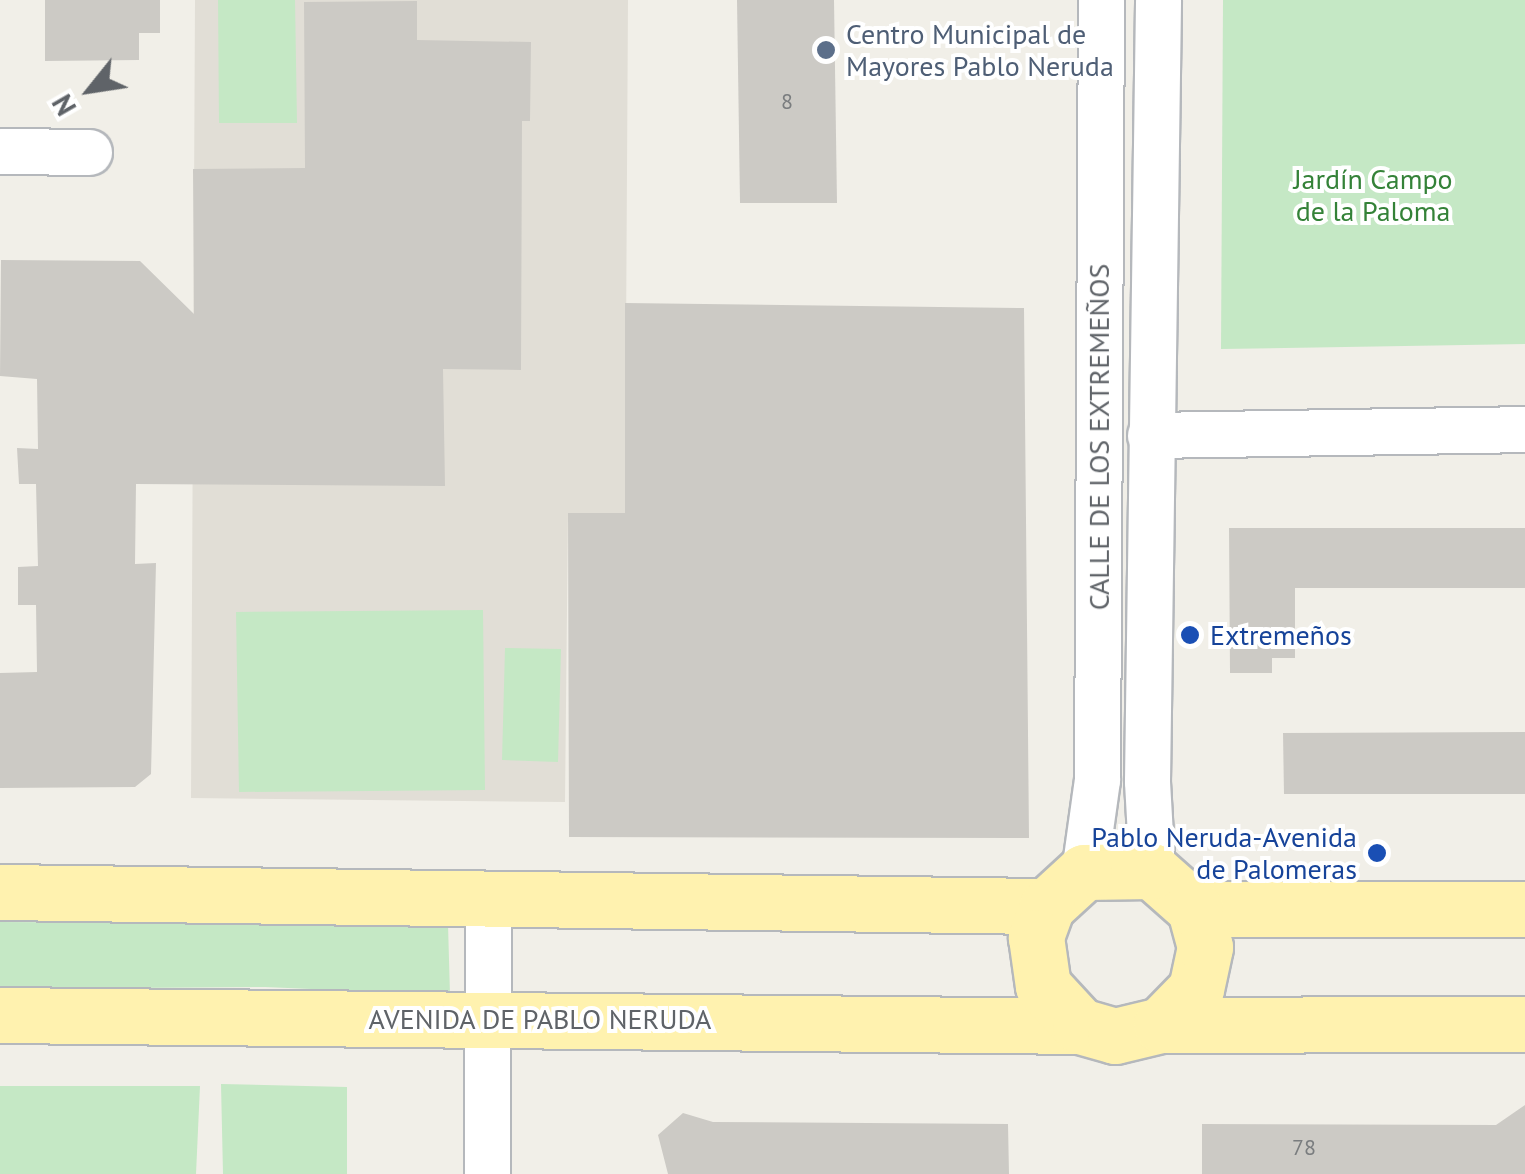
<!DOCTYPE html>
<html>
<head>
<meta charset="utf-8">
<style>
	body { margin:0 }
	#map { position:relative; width:1525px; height:1174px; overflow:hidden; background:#f1efe8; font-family:"PT Sans",sans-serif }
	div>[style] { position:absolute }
	.education>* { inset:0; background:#e1ded6 }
	.green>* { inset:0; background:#c5e8c5 }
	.building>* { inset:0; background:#cccac5 }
	.roads { filter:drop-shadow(2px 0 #b5b8bc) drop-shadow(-2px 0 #b5b8bc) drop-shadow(0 2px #b5b8bc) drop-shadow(0 -2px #b5b8bc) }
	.minor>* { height:45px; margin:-22.5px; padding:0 22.5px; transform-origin:22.5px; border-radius:22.5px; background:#fff }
	.major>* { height:55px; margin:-27.5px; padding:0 27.5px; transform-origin:27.5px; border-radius:27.5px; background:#fff2af }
	.dots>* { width:28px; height:28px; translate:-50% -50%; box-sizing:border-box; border:5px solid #fff; border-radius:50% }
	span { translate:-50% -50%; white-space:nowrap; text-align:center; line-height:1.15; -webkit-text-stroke:8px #fff; paint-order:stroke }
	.number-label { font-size:22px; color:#7a7d7f }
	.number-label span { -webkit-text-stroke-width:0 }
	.service-label { font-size:28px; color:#4e5e75 }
	.left { translate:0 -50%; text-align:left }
	.park-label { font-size:28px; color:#348238 }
	.street-label { font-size:28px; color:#5f6368 }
	.transit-label { font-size:28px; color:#164399 }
	.right { translate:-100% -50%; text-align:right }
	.north { position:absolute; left:40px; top:40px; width:100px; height:100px; -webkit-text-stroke:8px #fff; paint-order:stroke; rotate:240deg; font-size:28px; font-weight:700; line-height:40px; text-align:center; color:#5f6368 }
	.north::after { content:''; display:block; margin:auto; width:35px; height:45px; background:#5f6368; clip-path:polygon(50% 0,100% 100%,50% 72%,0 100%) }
</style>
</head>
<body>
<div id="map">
	<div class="education">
		<i style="clip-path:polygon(195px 0,628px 0,625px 513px,568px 513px,565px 802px,191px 798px)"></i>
	</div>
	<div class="green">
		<i style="clip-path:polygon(218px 0,295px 0,297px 123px,219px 123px)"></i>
		<i style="clip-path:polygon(1223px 0,1525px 0,1525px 344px,1221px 349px)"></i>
		<i style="clip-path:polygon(483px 610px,485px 790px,239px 792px,236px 612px)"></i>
		<i style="clip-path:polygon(505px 648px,561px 649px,558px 762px,502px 760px)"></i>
		<i style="clip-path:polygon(0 922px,448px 924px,450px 995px,265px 987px,0 989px)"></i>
		<i style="clip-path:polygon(221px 1084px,347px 1087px,347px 1174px,223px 1174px)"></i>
		<i style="clip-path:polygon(0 1086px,200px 1086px,196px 1174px,0 1174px)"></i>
	</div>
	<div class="building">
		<i style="clip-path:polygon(45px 0,160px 0,160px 33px,139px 33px,139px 60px,45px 61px)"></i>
		<i style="clip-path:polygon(737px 0,834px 0,837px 203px,740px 203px)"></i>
		<i style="clip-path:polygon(417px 1px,417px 40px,531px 42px,530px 121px,522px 121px,521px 370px,443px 369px,445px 486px,136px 484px,135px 564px,156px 563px,151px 774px,135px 787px,0 788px,0 673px,37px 672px,36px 605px,18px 605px,18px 567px,38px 566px,36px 484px,19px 484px,17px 448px,38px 449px,37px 379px,0 376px,1px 260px,140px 261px,194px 314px,193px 169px,305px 168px,304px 2px)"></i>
		<i style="clip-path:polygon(625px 303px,1024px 308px,1029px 838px,569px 837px,568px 513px,625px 513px)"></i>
		<i style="clip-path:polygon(1229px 528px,1525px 528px,1525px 588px,1295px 588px,1295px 658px,1272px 658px,1272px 673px,1230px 673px)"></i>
		<i style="clip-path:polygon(1525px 732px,1525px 794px,1284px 794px,1283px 733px)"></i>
		<i style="clip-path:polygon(1525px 1105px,1525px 1174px,1202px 1174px,1202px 1124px,1496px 1125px)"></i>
		<i style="clip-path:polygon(683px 1113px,713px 1122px,1008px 1124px,1009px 1174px,668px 1174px,658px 1135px)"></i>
	</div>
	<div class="roads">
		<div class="minor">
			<i style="left:0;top:151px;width:89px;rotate:0.6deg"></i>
			<i style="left:1150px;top:435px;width:375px;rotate:-0.9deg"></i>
			<i style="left:1152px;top:871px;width:90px;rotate:-93.2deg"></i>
			<i style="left:1147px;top:781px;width:781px;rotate:-89.19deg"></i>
			<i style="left:1084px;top:872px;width:93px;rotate:-82deg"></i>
			<i style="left:1097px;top:780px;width:780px;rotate:-89.71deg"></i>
			<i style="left:487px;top:1174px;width:275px;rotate:-89.8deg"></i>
		</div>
		<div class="major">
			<i style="left:0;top:892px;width:1047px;rotate:0.77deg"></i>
			<i style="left:1195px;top:909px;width:330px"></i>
			<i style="left:0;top:1015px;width:1080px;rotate:0.58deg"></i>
			<i style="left:1161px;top:1025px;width:50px;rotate:-45.8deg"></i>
			<i style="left:1196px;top:989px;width:43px;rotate:-77.9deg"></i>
			<i style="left:1205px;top:947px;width:39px;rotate:-105deg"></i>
			<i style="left:1195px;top:909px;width:57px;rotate:-138.5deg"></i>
			<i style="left:1152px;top:871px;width:68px;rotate:179.2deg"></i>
			<i style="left:1084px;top:872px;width:50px;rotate:137.4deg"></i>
			<i style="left:1047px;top:906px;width:33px;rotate:110deg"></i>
			<i style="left:1036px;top:937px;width:49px;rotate:81.9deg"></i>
			<i style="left:1043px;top:986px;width:54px;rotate:47.2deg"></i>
			<i style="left:1080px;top:1026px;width:36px;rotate:16deg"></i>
			<i style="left:1115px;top:1036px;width:47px;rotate:-13.4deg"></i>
			<i style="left:1161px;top:1025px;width:364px;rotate:-0.2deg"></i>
		</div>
	</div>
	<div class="dots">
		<i style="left:826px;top:50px;background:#5c6f8a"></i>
		<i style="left:1190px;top:635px;background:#1a4fb4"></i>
		<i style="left:1377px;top:853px;background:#1a4fb4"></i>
	</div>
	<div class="number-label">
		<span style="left:787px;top:102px">8</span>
		<span style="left:1304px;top:1148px">78</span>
	</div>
	<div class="service-label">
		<span class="left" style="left:846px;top:50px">Centro Municipal de<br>Mayores Pablo Neruda</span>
	</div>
	<div class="park-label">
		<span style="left:1373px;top:195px">Jardín Campo<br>de la Paloma</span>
	</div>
	<div class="street-label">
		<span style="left:1099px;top:437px;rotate:-90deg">CALLE DE LOS EXTREMEÑOS</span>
		<span style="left:540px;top:1019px">AVENIDA DE PABLO NERUDA</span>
	</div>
	<div class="transit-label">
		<span class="left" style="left:1210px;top:635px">Extremeños</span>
		<span class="right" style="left:1357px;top:853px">Pablo Neruda-Avenida<br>de Palomeras</span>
	</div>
	<div class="north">N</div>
</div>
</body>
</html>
